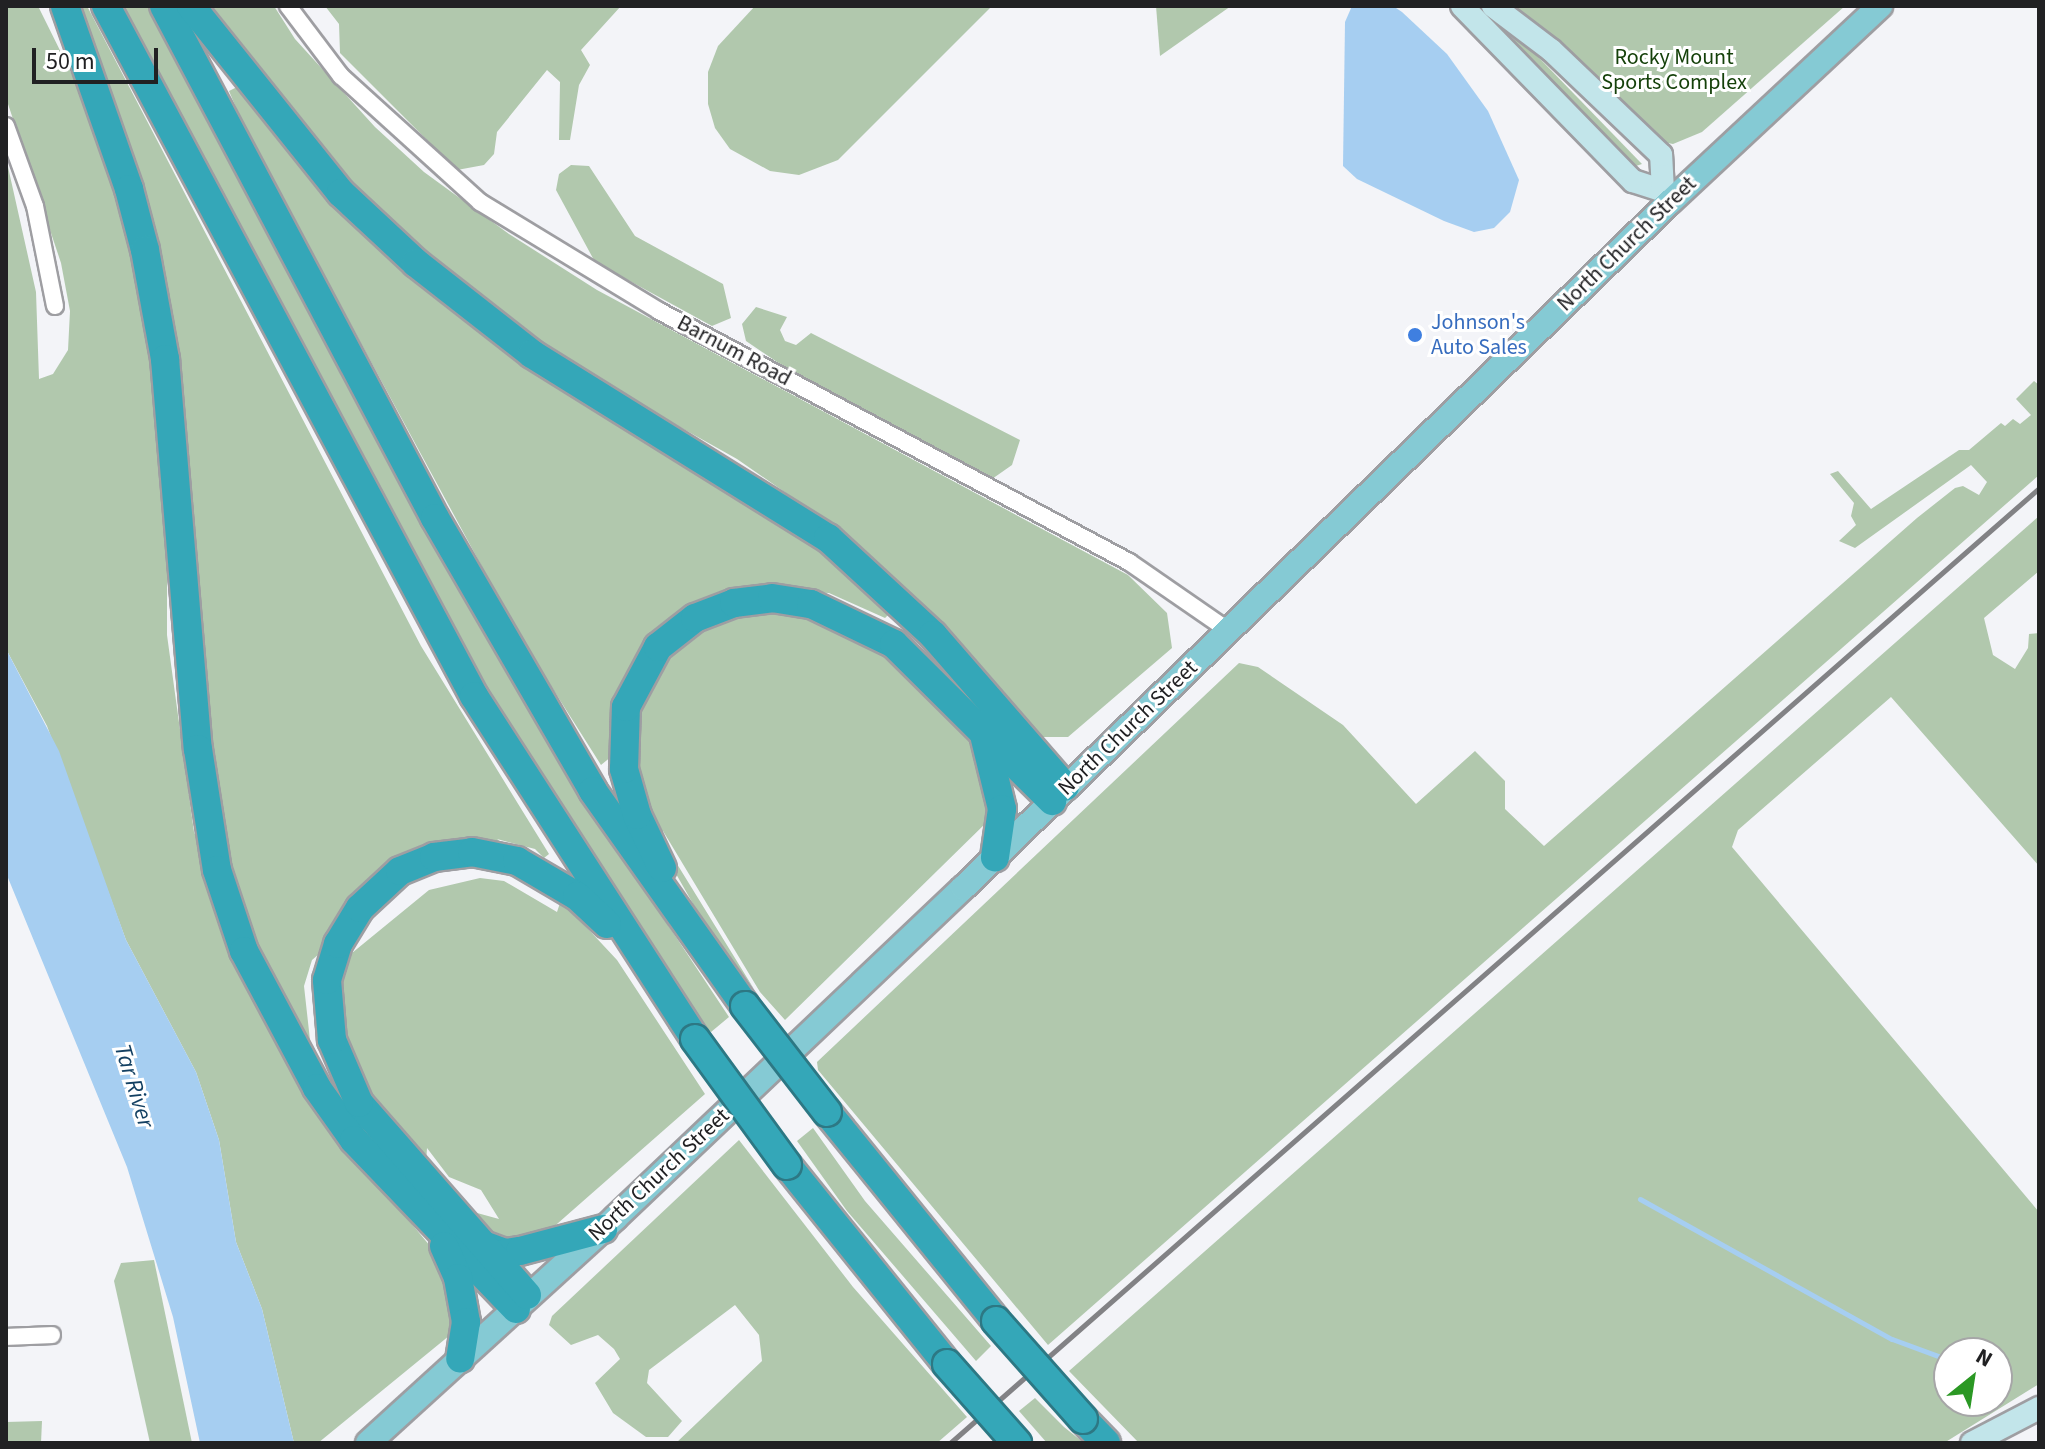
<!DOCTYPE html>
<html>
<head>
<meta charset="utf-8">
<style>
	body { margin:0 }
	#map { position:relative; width:2045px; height:1449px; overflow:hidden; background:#f3f4f8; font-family:"Source Sans 3",sans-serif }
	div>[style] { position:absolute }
	.green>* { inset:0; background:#b1c8ad }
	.water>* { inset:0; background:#a6cef1 }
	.stream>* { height:5px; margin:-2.5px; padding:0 2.5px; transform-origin:2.5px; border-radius:2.5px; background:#a6cef1 }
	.roads { filter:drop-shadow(2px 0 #9e9ea2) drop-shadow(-2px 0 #9e9ea2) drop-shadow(0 2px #9e9ea2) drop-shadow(0 -2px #9e9ea2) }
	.street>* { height:16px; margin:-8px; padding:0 8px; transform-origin:8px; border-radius:8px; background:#fff }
	.secondary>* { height:22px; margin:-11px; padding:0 11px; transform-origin:11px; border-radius:11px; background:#c2e5ea }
	.primary>* { height:24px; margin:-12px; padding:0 12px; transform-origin:12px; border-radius:12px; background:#85cad4 }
	.highway>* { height:28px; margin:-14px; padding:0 14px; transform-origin:14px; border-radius:14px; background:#34a7b8 }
	.rail>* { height:5px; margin:-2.5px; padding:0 2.5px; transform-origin:2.5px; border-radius:2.5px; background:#828285 }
	.bridges { filter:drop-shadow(2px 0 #2d7884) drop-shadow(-2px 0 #2d7884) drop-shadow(0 2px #2d7884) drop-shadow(0 -2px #2d7884) }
	.highway-bridge>* { height:28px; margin:-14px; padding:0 14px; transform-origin:14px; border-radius:14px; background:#34a7b8 }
	.dots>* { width:22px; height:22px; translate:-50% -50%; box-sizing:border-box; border:4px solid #fff; border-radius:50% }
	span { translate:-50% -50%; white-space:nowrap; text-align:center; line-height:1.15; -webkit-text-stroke:6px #fff; paint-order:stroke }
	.park-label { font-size:22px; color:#15410a }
	.street-label { font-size:22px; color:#212123 }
	.shop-label { font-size:22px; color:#366cbe }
	.left { translate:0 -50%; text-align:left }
	.water-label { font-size:24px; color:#134062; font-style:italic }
	.frame { position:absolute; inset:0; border:8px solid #212123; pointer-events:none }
	.north { position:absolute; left:1933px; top:1337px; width:80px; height:80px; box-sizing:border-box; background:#fff; border:2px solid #a6a6a7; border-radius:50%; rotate:30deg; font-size:22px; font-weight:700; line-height:32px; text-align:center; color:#212123 }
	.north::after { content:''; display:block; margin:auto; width:28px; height:36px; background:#2b9824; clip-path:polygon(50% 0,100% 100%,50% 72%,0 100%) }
	.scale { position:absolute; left:32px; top:48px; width:126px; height:36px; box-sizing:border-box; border:4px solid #212123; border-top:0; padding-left:10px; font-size:24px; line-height:28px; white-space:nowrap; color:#212123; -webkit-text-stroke:6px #fff; paint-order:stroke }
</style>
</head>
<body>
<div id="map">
	<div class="green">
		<i style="clip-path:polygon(6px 6px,38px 6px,91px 113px,146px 290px,167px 497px,167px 635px,194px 832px,325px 1119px,430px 1246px,450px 1290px,455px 1331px,318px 1443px,294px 1443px,262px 1309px,236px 1242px,219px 1140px,196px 1072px,126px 940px,47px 726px,6px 649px,6px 158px,36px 292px,39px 379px,53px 374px,68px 350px,70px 311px,61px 263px,6px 98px)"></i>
		<i style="clip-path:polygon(70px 6px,87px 6px,421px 646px,549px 854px,544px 858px,535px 849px,497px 839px,518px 854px,444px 847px,312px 960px,304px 986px,311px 1049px,276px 992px,243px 914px,219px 822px,176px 392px)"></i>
		<i style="clip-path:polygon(119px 6px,151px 6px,490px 642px,568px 774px,729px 1017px,711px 1032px,703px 1027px,510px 736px)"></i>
		<i style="clip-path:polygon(204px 6px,274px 6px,295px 39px,375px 127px,424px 172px,509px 234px,597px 290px,1128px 575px,1167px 613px,1172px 648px,1068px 737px,1038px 737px,937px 622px,825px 520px,737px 459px,532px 344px,363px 204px)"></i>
		<i style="clip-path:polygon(325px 6px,621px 6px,581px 50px,590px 65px,579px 85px,570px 140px,559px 140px,560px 82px,547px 70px,497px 132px,494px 154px,484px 165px,457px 170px,340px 53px,339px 24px)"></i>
		<i style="clip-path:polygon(755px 6px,992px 6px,838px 160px,799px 175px,770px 171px,730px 149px,715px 128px,708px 104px,708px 72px,718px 46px)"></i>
		<i style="clip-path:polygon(1156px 6px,1231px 6px,1160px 56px)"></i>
		<i style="clip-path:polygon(1513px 6px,1845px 6px,1702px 132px,1673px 144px,1657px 141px)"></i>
		<i style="clip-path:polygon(1512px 36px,1520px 38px,1642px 164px,1636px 166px,1517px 47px)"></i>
		<i style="clip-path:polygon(239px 86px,348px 213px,795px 531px,890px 613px,885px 618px,829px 593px,809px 592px,691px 609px,612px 756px,601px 765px,520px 637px,246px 131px,229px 91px)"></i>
		<i style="clip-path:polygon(571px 165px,589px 166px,635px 236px,723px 284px,731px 318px,712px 326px,595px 262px,556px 190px,559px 174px)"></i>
		<i style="clip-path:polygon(756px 307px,787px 317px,780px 330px,785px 341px,796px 345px,811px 333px,1020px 440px,1012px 465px,992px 479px,777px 362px,746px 341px,742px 324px)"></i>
		<i style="clip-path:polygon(2034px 381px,2039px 385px,2039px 475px,1048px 1345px,818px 1070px,817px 1062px,1239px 663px,1258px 667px,1343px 725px,1416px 804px,1475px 751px,1505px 781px,1505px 809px,1544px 846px,1917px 518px,1955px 488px,1963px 486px,1979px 495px,1987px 482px,1971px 465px,1855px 548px,1839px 541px,1856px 525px,1851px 516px,1854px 503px,1830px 474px,1838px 471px,1871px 509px,1959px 450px,1969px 450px,2001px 423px,2005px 426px,2013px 419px,2020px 424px,2031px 415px,2016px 399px)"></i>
		<i style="clip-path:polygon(evenodd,2039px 516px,2039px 571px,1984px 618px,1993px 655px,2015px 669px,2028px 648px,2029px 634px,2039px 633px,2039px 866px,1891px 697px,1738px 830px,1732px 847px,2039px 1212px,2039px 1384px,1944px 1443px,1139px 1443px,1069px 1371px,2039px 516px,1949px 1353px,1997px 1353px,1997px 1401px,1949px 1401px,1949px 1353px)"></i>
		<i style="clip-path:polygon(757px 610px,819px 619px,859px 635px,891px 660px,960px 726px,981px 754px,989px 820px,785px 1020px,760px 992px,663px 831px,661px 838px,754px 989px,704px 923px,651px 830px,635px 791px,633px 724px,664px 656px,700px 625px)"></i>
		<i style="clip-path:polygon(480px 878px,504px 881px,557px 912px,561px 900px,617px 960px,705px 1094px,549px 1231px,501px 1245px,459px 1208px,499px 1219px,481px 1190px,449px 1177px,427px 1148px,426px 1164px,381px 1119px,338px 1034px,341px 962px,429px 890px)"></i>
		<i style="clip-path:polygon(813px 1128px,865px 1201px,991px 1346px,976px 1361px,847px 1211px,797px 1141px)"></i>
		<i style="clip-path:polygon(739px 1140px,853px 1287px,967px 1417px,937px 1443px,676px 1443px,762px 1361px,759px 1335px,735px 1305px,649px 1370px,647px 1383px,682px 1421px,668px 1437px,646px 1437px,613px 1413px,595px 1383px,620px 1359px,614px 1349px,598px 1335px,571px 1345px,549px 1325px,552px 1316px)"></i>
		<i style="clip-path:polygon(154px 1260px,192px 1443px,150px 1443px,114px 1281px,121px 1263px)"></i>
		<i style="clip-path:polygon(1035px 1398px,1064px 1427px,1084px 1443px,1047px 1443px,1019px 1411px)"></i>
		<i style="clip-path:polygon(42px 1421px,41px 1443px,6px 1443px,6px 1422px)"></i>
	</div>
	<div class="water">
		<i style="clip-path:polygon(1352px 6px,1393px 6px,1402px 12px,1447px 54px,1488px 111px,1519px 180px,1510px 212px,1494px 228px,1474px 232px,1444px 221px,1357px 179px,1343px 166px,1345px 22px)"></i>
		<i style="clip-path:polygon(6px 649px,59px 751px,126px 940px,196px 1072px,219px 1140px,236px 1242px,262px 1309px,294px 1443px,200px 1443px,173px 1317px,127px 1167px,6px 873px)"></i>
	</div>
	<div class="stream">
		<i style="left:1640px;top:1199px;width:288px;rotate:29.1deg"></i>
		<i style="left:1892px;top:1339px;width:61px;rotate:20.2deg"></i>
		<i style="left:1997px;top:1382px;width:9px;rotate:32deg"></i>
	</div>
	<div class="roads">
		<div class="street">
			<i style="left:288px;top:6px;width:88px;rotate:52.9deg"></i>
			<i style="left:341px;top:76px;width:188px;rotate:42.2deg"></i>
			<i style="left:480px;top:202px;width:210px;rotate:31.3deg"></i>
			<i style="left:659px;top:311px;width:533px;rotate:28.1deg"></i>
			<i style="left:1129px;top:562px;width:121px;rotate:34.6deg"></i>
			<i style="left:6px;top:126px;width:85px;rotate:70.1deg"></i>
			<i style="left:35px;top:206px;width:102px;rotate:78.7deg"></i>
			<i style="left:6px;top:1337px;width:46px;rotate:-2.5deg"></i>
		</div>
		<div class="secondary">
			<i style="left:1462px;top:6px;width:245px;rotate:45.7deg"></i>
			<i style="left:1633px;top:181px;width:32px;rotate:18deg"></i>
			<i style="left:1663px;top:191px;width:36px;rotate:-93deg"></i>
			<i style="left:1661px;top:155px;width:152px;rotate:-136.3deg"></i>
			<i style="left:1551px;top:50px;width:73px;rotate:-142.8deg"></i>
			<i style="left:1972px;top:1443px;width:76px;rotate:-27.6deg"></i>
		</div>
		<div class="primary">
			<i style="left:368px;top:1443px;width:334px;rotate:-42.3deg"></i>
			<i style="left:615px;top:1218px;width:480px;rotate:-43.5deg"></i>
			<i style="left:963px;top:888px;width:987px;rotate:-44.14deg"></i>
			<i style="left:1671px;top:201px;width:286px;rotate:-43deg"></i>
		</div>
		<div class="highway">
			<i style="left:65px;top:6px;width:194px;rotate:70.7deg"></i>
			<i style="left:129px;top:189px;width:63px;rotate:75.3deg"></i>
			<i style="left:145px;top:250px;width:111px;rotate:79.6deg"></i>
			<i style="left:165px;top:359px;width:391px;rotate:85.2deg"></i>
			<i style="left:198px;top:749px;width:122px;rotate:81.1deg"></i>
			<i style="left:217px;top:870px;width:85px;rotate:71.6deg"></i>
			<i style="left:244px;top:951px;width:155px;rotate:61.9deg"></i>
			<i style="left:317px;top:1088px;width:64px;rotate:54.6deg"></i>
			<i style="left:354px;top:1140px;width:234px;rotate:46.2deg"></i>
			<i style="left:106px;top:6px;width:782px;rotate:61.93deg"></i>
			<i style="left:474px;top:696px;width:408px;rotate:57.2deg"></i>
			<i style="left:164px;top:6px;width:579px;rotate:62.11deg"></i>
			<i style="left:435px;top:518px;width:315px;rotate:59.9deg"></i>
			<i style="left:593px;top:791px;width:263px;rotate:54.7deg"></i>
			<i style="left:191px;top:6px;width:240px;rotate:51.3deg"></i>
			<i style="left:341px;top:193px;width:103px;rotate:43deg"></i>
			<i style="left:416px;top:263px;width:147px;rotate:38.1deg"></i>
			<i style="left:532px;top:354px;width:349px;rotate:31.9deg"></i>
			<i style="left:828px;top:538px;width:143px;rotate:42.7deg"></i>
			<i style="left:933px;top:635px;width:201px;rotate:49deg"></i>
			<i style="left:984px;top:735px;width:76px;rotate:76.3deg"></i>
			<i style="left:1002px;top:809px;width:49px;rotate:98.3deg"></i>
			<i style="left:662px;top:868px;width:59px;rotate:-115.3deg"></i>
			<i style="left:637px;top:815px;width:48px;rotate:-105.8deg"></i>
			<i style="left:624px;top:769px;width:62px;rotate:-88.2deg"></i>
			<i style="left:626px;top:707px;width:68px;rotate:-61.9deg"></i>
			<i style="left:658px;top:647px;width:47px;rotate:-38.1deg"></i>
			<i style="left:695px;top:618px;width:42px;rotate:-21deg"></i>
			<i style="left:734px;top:603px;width:38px;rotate:-7deg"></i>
			<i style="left:772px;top:598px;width:39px;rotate:9deg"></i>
			<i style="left:811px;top:604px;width:92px;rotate:25.7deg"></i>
			<i style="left:894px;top:644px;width:223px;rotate:44.8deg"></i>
			<i style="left:827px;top:1112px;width:269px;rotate:51deg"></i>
			<i style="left:787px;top:1165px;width:255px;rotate:51.2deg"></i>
			<i style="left:483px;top:1245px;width:23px;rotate:20deg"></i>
			<i style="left:505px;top:1253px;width:15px;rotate:-8deg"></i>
			<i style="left:520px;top:1251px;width:86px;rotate:-14.8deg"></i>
			<i style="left:444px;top:1246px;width:35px;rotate:66deg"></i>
			<i style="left:458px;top:1278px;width:45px;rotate:79.7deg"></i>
			<i style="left:466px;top:1322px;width:37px;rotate:99deg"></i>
			<i style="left:527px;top:1295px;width:255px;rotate:-131.2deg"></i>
			<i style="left:359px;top:1103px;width:69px;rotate:-113.2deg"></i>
			<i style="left:332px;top:1040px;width:60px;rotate:-94.8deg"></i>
			<i style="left:327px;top:980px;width:38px;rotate:-73deg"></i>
			<i style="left:338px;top:944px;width:42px;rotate:-58.6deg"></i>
			<i style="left:360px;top:908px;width:54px;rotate:-42.8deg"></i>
			<i style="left:400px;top:871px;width:37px;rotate:-22deg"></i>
			<i style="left:434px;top:857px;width:38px;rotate:-7deg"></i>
			<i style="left:472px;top:852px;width:46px;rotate:11.3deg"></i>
			<i style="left:517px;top:861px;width:69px;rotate:30.3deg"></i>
			<i style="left:577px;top:896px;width:41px;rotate:43deg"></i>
			<i style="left:1083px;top:1419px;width:33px;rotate:46deg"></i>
		</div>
	</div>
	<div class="rail">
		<i style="left:950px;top:1443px;width:1448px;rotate:-41.25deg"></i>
	</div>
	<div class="bridges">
		<div class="highway-bridge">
			<i style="left:745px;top:1006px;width:134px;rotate:52.3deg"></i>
			<i style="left:695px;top:1039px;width:156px;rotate:53.9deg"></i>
			<i style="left:996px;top:1321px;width:131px;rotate:48.4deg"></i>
			<i style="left:947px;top:1364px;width:106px;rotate:48.5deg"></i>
		</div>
	</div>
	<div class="dots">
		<i style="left:1415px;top:335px;background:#3f7fe0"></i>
	</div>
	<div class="park-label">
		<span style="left:1674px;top:70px">Rocky Mount<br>Sports Complex</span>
	</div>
	<div class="street-label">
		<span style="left:1627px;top:244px;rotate:-44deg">North Church Street</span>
		<span style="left:734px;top:351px;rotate:28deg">Barnum Road</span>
		<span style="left:1128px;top:728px;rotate:-44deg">North Church Street</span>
		<span style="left:659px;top:1175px;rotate:-43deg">North Church Street</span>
	</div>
	<div class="shop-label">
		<span class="left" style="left:1431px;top:335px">Johnson's<br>Auto Sales</span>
	</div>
	<div class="water-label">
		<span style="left:134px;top:1086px;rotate:73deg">Tar River</span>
	</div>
	<div class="frame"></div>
	<div class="north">N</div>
	<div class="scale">50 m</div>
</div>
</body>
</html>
